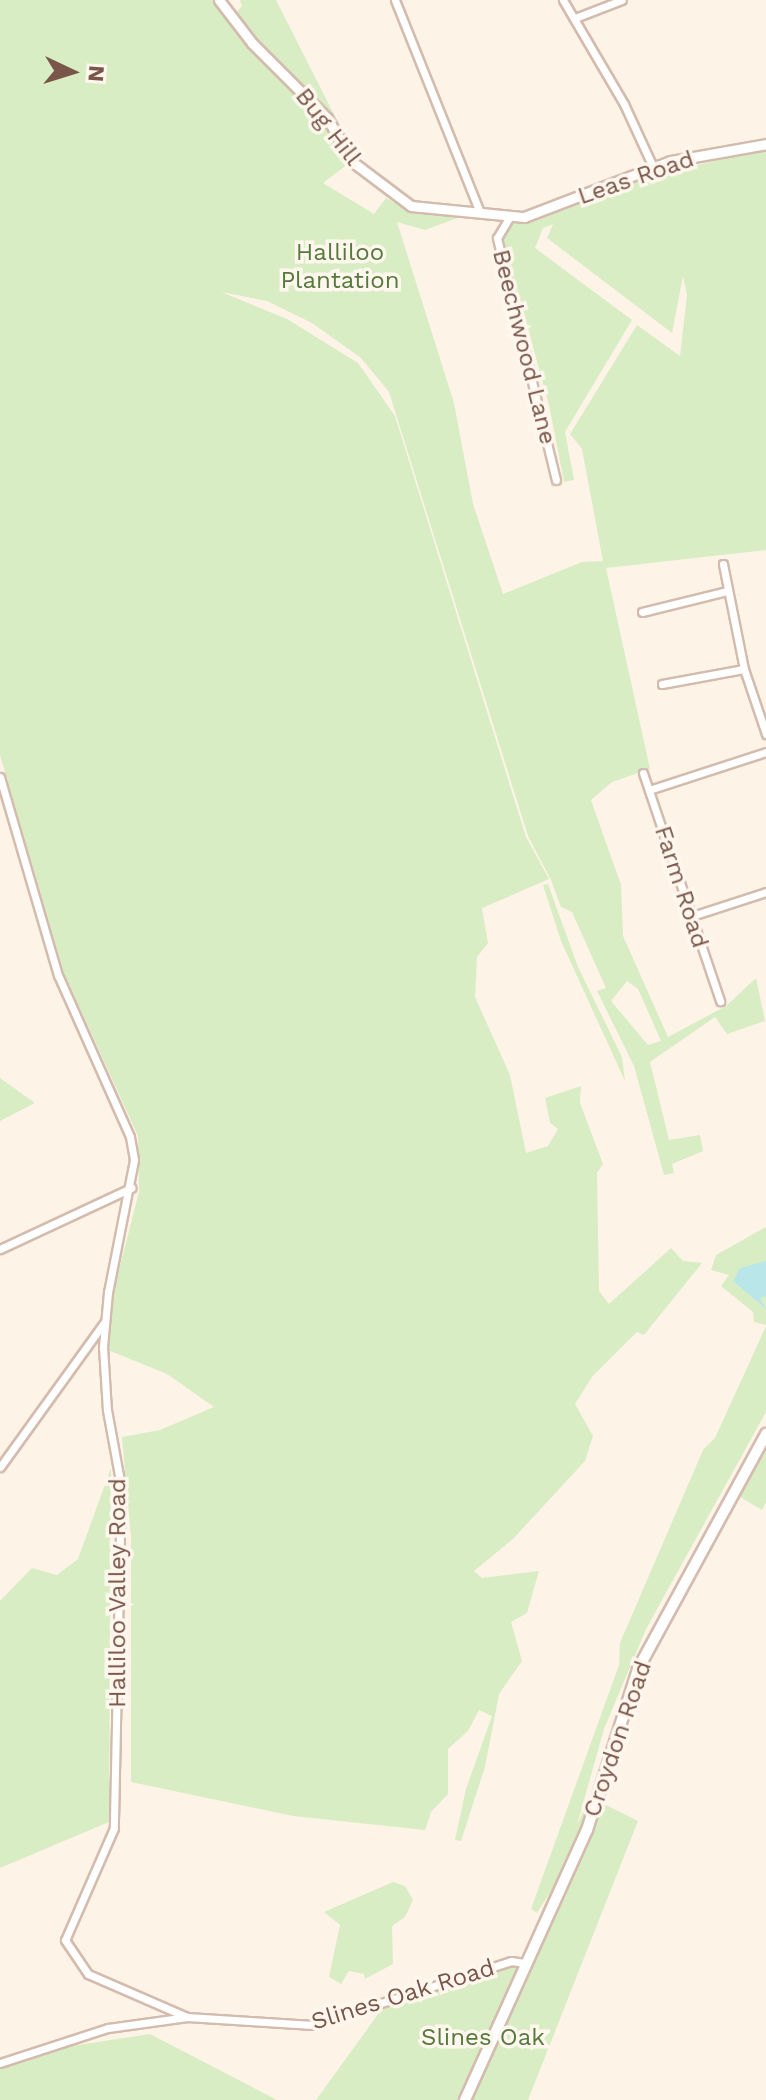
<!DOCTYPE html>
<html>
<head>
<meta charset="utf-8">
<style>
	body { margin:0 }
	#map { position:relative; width:766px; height:2100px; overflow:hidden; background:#fef3e7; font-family:"Work Sans",sans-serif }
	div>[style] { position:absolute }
	.green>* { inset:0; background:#d8edc4 }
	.water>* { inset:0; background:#b9e6e9 }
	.roads { filter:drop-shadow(2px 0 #d3bcae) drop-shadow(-2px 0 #d3bcae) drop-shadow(0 2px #d3bcae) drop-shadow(0 -2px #d3bcae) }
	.minor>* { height:7px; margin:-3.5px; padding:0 3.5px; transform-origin:3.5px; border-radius:3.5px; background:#fff }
	.tertiary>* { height:9px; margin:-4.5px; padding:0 4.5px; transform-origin:4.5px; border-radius:4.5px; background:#fff }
	.secondary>* { height:10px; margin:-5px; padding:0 5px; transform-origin:5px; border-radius:5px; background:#fff }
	span { translate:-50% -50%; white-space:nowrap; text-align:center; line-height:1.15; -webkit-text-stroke:7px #fff7ee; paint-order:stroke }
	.street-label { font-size:24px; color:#795649 }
	.park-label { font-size:24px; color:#547a3d }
	.north { position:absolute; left:32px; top:32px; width:80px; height:80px; -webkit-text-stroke:6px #fff7ee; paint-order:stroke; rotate:94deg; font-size:22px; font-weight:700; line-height:32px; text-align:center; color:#795649 }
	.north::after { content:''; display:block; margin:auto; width:28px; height:36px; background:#795649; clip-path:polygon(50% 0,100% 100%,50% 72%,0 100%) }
</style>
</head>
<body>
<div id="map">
	<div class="green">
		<i style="clip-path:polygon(evenodd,0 0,219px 0,237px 11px,242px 6px,240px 0,276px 0,356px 158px,323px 183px,374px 214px,386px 198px,411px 212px,460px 217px,425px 230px,397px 222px,454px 403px,473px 504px,503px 594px,582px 562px,603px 561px,582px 449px,570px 434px,637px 325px,680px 356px,687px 295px,683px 276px,672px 333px,547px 238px,553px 224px,543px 228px,535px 248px,632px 320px,565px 432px,574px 480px,564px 482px,549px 405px,503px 238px,515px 222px,641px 178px,766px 149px,766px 550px,606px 568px,650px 769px,612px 782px,591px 800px,621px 885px,623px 936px,668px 1037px,726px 1006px,756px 978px,765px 1021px,727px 1034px,715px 1017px,650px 1062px,669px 1140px,700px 1135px,703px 1151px,672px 1164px,674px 1173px,664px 1175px,634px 1066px,597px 991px,606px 988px,572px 912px,561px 907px,551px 880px,528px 836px,389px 392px,361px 358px,312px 323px,267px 301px,221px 292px,287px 319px,358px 363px,395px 416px,526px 837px,549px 879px,482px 908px,488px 943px,477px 957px,475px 997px,510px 1075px,526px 1153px,548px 1146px,558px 1129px,550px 1123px,545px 1098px,581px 1086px,580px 1103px,603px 1164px,597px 1173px,599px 1291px,609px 1304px,671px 1248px,683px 1261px,702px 1263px,644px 1335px,637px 1332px,592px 1377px,575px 1404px,593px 1436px,585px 1461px,513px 1539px,474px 1571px,482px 1578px,539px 1571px,527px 1613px,511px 1622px,522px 1661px,499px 1694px,485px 1767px,461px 1841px,455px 1840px,466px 1789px,492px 1716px,479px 1710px,468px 1731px,448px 1749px,448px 1794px,431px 1812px,425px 1830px,293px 1816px,131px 1782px,131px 1538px,122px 1437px,160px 1430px,214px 1407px,167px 1374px,108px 1350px,113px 1293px,139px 1192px,138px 1136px,64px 973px,0 755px,0 0,627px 981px,638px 989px,661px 1041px,648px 1045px,611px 1001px,627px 981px)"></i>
		<i style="clip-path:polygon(548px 884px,578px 967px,622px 1057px,625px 1081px,561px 941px,543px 885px)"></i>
		<i style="clip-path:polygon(0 1078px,35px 1103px,0 1121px)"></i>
		<i style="clip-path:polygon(766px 1227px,766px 1325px,754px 1322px,753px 1312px,721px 1286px,729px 1275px,711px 1270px,716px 1255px)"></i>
		<i style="clip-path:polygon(766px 1326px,766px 1412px,646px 1629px,604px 1729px,577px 1825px,590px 1797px,638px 1821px,528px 2100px,316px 2100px,381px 2010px,522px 1957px,550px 1892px,537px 1913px,531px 1909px,619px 1665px,620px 1643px,703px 1450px,715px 1438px)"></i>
		<i style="clip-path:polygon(766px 1450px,766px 1502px,762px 1510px,740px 1497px)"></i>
		<i style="clip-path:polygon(111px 1468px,109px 1822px,0 1868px,0 1601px,32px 1568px,57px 1575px,78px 1559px)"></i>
		<i style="clip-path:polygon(393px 1882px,405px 1886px,413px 1900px,405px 1917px,392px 1926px,393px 1964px,365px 1979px,364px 1974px,349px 1971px,341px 1984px,329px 1977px,340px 1925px,324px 1912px)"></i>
		<i style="clip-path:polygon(150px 2034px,277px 2100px,0 2100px,0 2057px)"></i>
	</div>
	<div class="water">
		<i style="clip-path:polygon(766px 1261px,766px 1296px,760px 1298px,766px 1309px,733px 1281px,740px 1268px)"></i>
	</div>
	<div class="roads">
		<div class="minor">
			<i style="left:395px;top:0;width:229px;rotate:68.2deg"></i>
			<i style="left:563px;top:0;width:121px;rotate:59.6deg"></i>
			<i style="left:624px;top:104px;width:69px;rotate:65.3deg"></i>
			<i style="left:575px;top:18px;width:50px;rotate:-21deg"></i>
			<i style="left:509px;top:218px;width:23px;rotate:121deg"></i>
			<i style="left:497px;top:238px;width:249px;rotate:76.3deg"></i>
			<i style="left:723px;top:564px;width:107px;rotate:78.7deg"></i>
			<i style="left:744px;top:669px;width:69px;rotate:71.3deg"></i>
			<i style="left:642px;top:612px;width:88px;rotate:-13.9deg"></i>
			<i style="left:662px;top:684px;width:83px;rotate:-10.4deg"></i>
			<i style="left:643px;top:773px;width:241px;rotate:71.3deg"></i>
			<i style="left:0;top:777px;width:206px;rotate:73.7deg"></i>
			<i style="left:58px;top:975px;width:177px;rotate:66deg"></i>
			<i style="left:130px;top:1137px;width:23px;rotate:80deg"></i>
			<i style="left:134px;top:1160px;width:135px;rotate:101.1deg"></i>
			<i style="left:108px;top:1292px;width:55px;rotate:95.2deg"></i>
			<i style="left:103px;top:1347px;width:63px;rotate:86.4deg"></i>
			<i style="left:107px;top:1410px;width:77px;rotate:79.6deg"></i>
			<i style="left:121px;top:1486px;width:342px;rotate:91.2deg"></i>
			<i style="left:114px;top:1828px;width:122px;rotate:113.6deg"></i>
			<i style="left:65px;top:1940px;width:41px;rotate:55.9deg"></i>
			<i style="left:88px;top:1974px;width:108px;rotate:23.5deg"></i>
			<i style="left:649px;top:790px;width:123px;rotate:-18deg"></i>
			<i style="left:689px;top:917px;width:81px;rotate:-18deg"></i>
			<i style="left:0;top:1249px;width:145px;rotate:-25deg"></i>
			<i style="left:0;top:1467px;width:178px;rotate:-54.2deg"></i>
			<i style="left:0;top:2063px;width:114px;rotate:-18deg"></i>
			<i style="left:108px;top:2028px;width:80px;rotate:-7.9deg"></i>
			<i style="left:187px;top:2017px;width:126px;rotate:3.6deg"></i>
			<i style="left:313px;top:2025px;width:208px;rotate:-17.9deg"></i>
			<i style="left:511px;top:1961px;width:14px;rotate:8deg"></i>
		</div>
		<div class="tertiary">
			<i style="left:219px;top:0;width:54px;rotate:52.5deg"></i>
			<i style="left:252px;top:43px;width:106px;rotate:45deg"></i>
			<i style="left:327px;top:118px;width:52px;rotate:59deg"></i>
			<i style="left:354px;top:163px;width:71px;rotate:37deg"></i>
			<i style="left:411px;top:206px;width:114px;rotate:5.6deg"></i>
			<i style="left:524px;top:217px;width:157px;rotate:-20.9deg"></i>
			<i style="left:671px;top:161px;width:97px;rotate:-10.1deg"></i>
		</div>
		<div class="secondary">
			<i style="left:465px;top:2100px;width:296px;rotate:-65.7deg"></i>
			<i style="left:587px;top:1830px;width:169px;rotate:-72.4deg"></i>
			<i style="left:638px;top:1669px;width:268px;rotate:-61.4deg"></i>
		</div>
	</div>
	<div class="street-label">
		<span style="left:328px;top:127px;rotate:52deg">Bug Hill</span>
		<span style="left:636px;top:178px;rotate:-19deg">Leas Road</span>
		<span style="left:524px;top:347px;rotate:76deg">Beechwood Lane</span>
		<span style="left:681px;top:887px;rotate:72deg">Farm Road</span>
		<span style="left:118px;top:1593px;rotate:-90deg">Halliloo Valley Road</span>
		<span style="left:618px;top:1739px;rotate:-71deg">Croydon Road</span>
		<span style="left:403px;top:1995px;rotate:-17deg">Slines Oak Road</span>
	</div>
	<div class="park-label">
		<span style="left:340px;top:267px">Halliloo<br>Plantation</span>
		<span style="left:483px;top:2038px">Slines Oak</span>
	</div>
	<div class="north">N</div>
</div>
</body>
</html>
